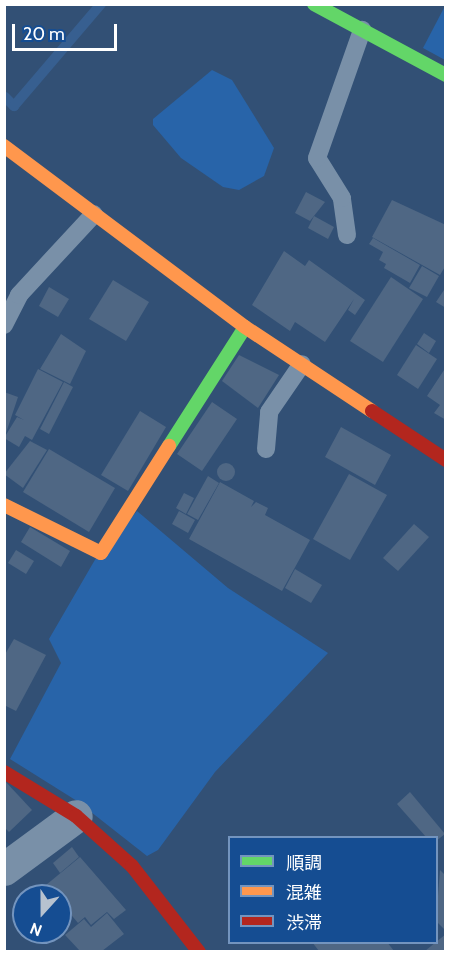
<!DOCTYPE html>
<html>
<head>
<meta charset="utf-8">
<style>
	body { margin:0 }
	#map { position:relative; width:450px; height:956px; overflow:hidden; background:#325075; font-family:Cabin,"Noto Sans JP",sans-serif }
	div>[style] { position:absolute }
	.green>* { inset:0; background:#2864a9 }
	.stream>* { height:10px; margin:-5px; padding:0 5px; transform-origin:5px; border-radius:5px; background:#375f90 }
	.building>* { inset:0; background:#4f6784 }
	.round { border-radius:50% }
	.lane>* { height:18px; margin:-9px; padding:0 9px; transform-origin:9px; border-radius:9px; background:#7990a8 }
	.street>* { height:33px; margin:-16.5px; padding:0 16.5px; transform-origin:16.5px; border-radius:16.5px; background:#7990a8 }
	.fast>* { height:14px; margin:-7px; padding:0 7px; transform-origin:7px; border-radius:7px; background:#63d668 }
	.slow>* { height:14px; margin:-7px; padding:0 7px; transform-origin:7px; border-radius:7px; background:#ff974d }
	.jam>* { height:14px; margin:-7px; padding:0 7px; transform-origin:7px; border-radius:7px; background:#b3261e }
	span { translate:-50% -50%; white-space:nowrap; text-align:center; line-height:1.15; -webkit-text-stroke:6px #154d92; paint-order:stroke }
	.frame { position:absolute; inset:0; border:6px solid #fff; pointer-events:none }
	.legend { position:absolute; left:228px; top:836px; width:210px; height:108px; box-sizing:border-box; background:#154d92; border:2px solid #7394be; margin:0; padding:8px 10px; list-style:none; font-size:18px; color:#fff }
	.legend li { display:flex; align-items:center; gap:12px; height:30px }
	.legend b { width:30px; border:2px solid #7394be }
	.north { position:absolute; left:12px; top:884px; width:60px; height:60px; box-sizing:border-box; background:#154d92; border:2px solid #7394be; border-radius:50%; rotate:201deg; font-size:16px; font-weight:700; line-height:24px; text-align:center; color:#fff }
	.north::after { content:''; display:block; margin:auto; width:21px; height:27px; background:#b7c2cf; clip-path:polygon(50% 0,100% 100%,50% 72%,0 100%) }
	.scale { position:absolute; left:12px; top:24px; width:105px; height:27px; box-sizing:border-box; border:3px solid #fff; border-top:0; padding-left:8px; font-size:18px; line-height:21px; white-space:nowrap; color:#fff; -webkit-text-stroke:4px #154d92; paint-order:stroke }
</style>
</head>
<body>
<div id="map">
	<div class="green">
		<i style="clip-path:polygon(445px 6px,445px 60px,423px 48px)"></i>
		<i style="clip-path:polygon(212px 70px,232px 80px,274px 148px,264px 176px,239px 190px,223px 187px,181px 158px,153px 125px,153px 119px)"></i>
		<i style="clip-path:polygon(137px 511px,228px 588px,328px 653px,215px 772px,158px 850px,147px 856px,77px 801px,10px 759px,61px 663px,49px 639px,96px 558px)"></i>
	</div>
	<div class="stream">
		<i style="left:5px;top:97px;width:13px;rotate:45deg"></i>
		<i style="left:14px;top:106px;width:134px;rotate:-49.5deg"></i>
	</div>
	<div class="building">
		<i style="clip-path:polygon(306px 192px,325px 202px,310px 221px,295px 213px)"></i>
		<i style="clip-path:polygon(392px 200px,446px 225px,446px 265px,440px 275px,372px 237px)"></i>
		<i style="clip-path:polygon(314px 216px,334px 227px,328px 239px,308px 228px)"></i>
		<i style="clip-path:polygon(373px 238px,420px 265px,410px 283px,384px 268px,386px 264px,379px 260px,383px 252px,369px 244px)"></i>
		<i style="clip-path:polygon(284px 251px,305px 266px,309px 260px,365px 300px,355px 315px,348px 310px,354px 299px,325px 342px,295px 322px,290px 331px,252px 305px)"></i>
		<i style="clip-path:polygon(422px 266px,439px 276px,427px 297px,409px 288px)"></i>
		<i style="clip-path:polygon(391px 277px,423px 299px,383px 362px,350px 341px)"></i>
		<i style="clip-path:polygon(113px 280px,149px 302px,126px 341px,89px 319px)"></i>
		<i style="clip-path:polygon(49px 287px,69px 299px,58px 317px,39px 306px)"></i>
		<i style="clip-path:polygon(446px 287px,446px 308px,436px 302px)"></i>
		<i style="clip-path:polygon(424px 333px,436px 341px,429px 353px,417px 344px)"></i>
		<i style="clip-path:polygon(61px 334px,86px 351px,70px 384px,40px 369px)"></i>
		<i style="clip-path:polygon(416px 345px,437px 359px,418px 389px,397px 375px)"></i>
		<i style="clip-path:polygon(239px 355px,279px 375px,258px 408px,222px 381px)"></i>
		<i style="clip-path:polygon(446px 367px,446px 420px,434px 413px,440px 405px,427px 396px)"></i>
		<i style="clip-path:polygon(38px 369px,63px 382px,32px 440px,25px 436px,19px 447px,4px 438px,17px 417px,24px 420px,15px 415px)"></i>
		<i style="clip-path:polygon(64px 382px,73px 387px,49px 434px,40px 429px)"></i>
		<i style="clip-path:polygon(4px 392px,18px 397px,5px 436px,4px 436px)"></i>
		<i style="clip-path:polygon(212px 402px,237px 419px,202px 471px,177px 454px)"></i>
		<i style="clip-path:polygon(140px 411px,166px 427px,128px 491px,101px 475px)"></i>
		<i style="clip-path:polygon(341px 427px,391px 455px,375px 485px,325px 457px)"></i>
		<i style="clip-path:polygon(30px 441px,47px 450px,23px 488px,4px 474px)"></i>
		<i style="clip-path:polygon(49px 449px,115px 488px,89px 532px,23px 492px)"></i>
		<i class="round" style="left:217px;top:463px;width:18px;height:18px"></i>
		<i style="clip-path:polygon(349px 474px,387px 495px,350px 560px,313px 539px)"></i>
		<i style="clip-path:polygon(208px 476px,219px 483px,198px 520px,187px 514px)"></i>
		<i style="clip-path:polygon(220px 482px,254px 501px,251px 507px,256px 502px,268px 508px,265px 515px,310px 540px,282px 591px,189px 539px)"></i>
		<i style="clip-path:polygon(184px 493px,194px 498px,186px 514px,176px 508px)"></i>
		<i style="clip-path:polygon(179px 511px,195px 520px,188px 533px,172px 524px)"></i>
		<i style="clip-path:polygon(414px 524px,429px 537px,398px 571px,383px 558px)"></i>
		<i style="clip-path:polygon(30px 527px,70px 551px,61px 567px,21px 542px)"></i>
		<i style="clip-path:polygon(16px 550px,34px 561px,26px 574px,8px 563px)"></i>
		<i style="clip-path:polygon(295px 569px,322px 585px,311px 603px,285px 588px)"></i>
		<i style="clip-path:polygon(14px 639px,46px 655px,16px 711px,4px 705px,4px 656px)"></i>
		<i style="clip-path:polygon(4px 780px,32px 810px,9px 832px,4px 827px)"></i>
		<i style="clip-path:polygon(410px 792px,445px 834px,436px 841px,426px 837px,397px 804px)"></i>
		<i style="clip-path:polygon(72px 847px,79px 857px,60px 873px,53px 863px)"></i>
		<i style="clip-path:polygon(80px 857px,126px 910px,114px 919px,107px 912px,91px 925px,85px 917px,78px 923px,46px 885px)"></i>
		<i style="clip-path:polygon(440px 870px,446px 876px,446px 931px,436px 921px)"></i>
		<i style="clip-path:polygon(107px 913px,124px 934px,102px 951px,80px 951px,65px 935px,84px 919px,91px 927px)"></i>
		<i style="clip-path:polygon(446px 934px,446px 951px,425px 951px,436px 942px)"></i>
		<i style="clip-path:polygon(312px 942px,387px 942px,394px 951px,319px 951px)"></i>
	</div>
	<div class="lane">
		<i style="left:347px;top:235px;width:37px;rotate:-98deg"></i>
		<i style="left:342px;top:198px;width:47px;rotate:-122deg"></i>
		<i style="left:317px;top:158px;width:136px;rotate:-70.6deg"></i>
		<i style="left:4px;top:325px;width:34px;rotate:-63deg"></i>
		<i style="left:19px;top:295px;width:110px;rotate:-47.2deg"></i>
		<i style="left:266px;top:449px;width:37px;rotate:-85deg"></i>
		<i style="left:269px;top:412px;width:58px;rotate:-55.5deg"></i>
	</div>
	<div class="street">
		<i style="left:4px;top:869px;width:89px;rotate:-36.4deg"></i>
	</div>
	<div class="fast">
		<i style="left:314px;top:4px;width:150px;rotate:28.3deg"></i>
		<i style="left:169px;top:446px;width:141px;rotate:-57.4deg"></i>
	</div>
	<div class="slow">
		<i style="left:4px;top:146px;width:301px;rotate:36.9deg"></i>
		<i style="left:245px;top:327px;width:152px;rotate:33.5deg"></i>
		<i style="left:4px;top:505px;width:108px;rotate:26.3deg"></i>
		<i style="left:101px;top:553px;width:127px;rotate:-57.6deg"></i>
	</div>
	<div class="jam">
		<i style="left:372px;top:411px;width:89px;rotate:33.5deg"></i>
		<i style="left:4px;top:772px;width:84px;rotate:31.4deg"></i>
		<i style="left:76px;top:816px;width:75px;rotate:41.8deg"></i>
		<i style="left:132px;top:866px;width:109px;rotate:52.1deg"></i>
	</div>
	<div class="frame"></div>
	<ul class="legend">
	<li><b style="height:8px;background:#63d668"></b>順調</li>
	<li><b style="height:8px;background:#ff974d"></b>混雑</li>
	<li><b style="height:8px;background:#b3261e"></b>渋滞</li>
	</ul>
	<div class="north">N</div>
	<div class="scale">20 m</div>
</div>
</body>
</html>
